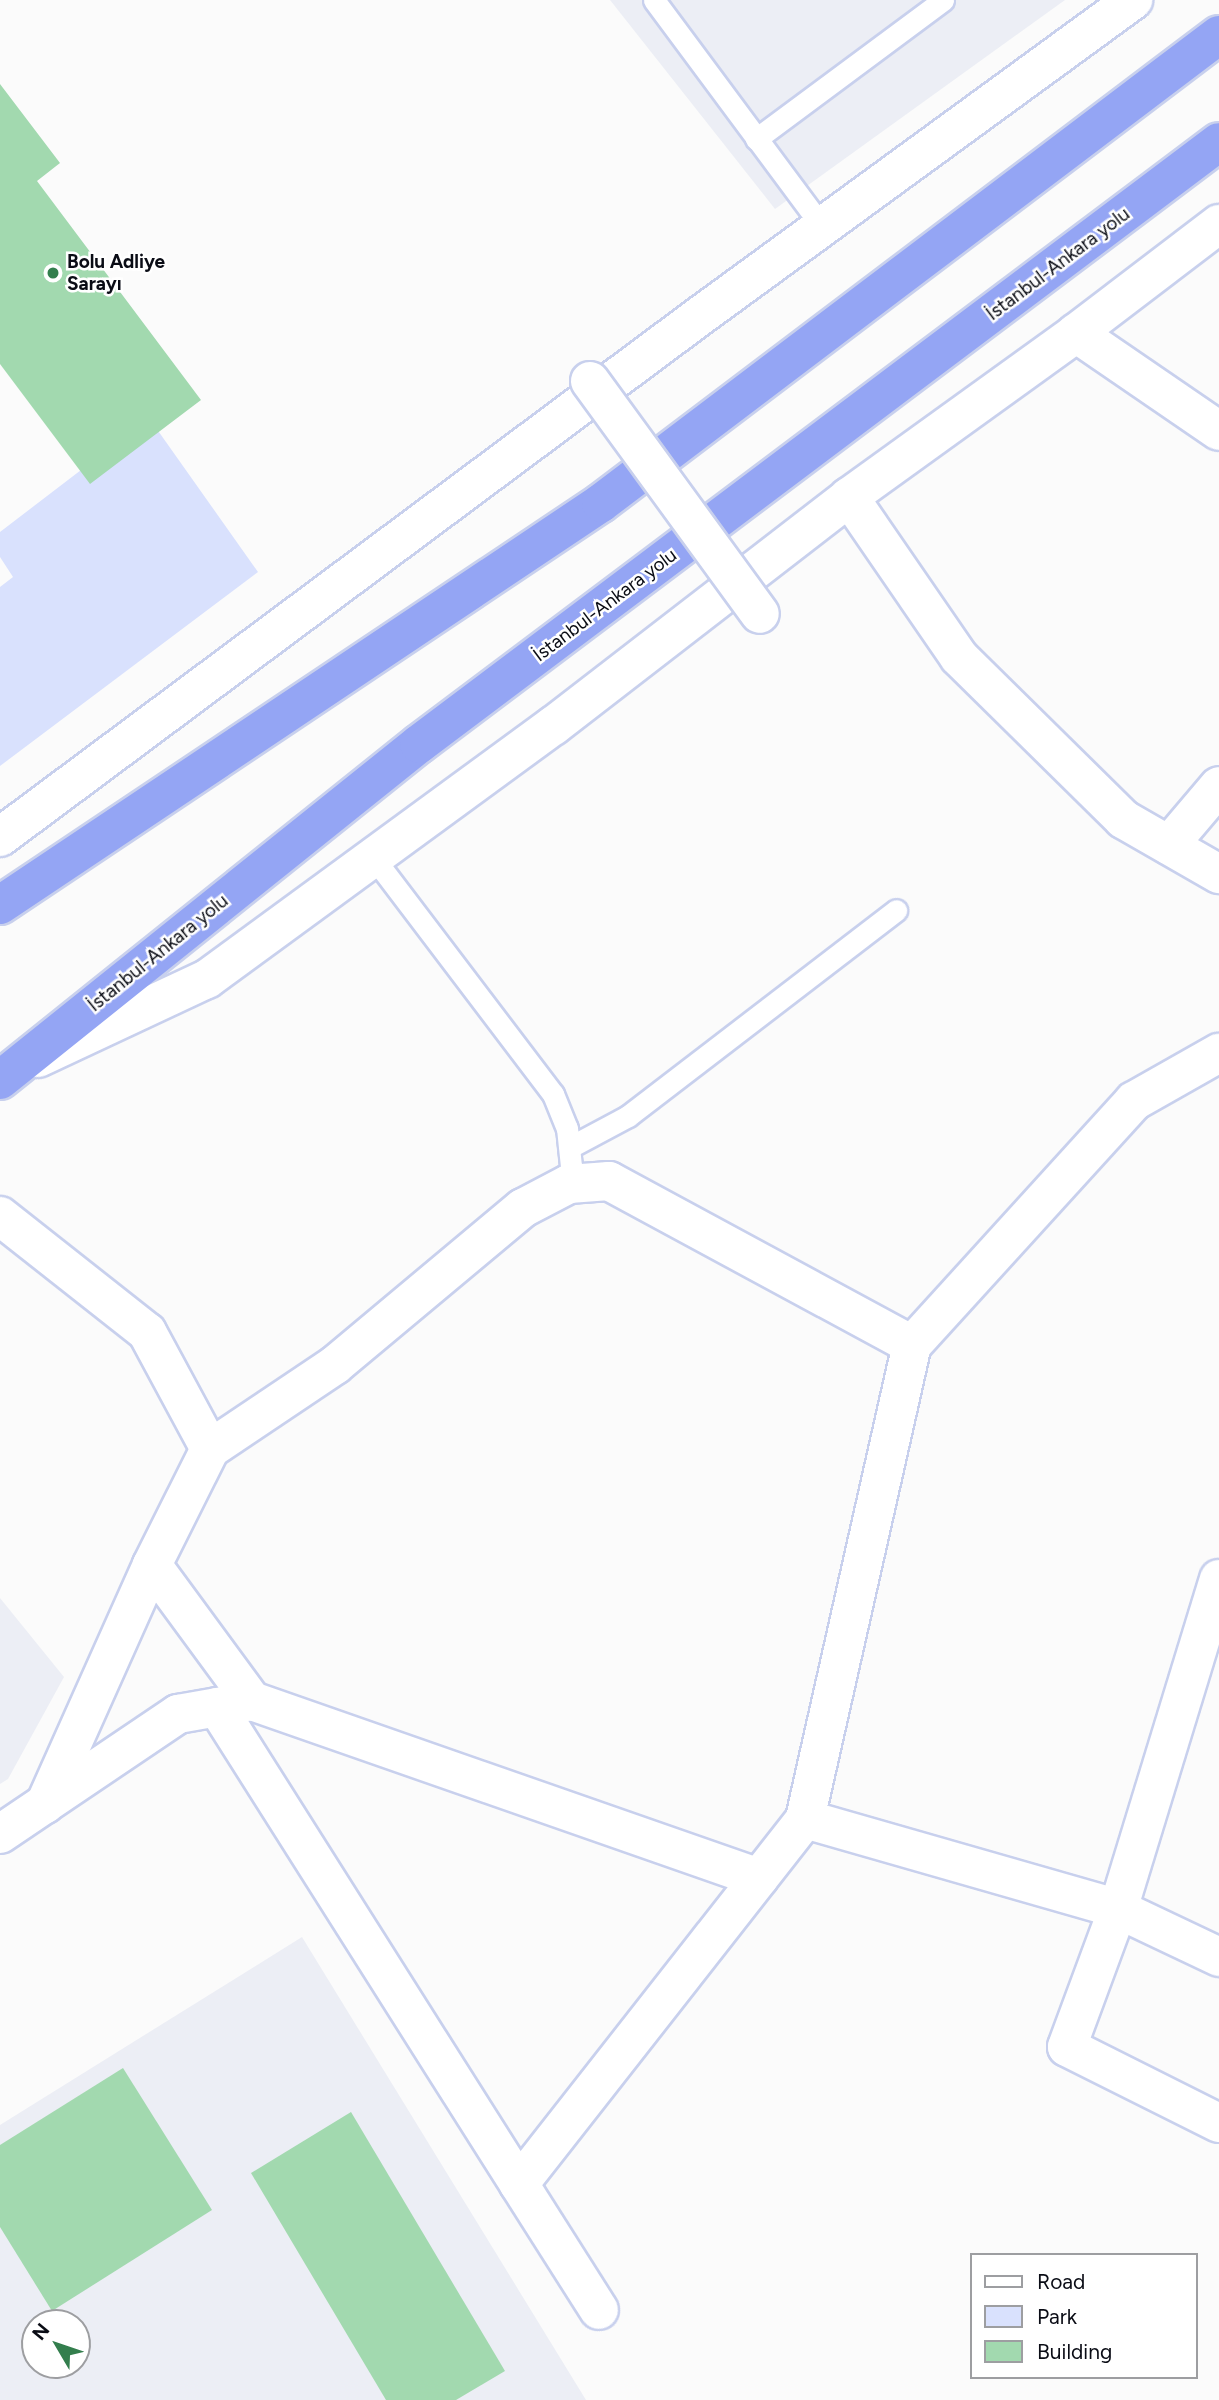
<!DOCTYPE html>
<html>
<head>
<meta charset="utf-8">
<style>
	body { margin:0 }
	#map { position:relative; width:1219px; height:2400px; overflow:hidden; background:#fbfbfb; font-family:Figtree,sans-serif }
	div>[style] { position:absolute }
	.built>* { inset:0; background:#eceef5 }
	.green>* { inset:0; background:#d9e1fd }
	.building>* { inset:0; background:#a2d9af }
	.roads { filter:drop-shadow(2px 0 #c8d0ed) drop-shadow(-2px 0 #c8d0ed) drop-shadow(0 2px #c8d0ed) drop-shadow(0 -2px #c8d0ed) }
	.lane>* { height:21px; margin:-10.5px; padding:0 10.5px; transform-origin:10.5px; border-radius:10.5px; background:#fff }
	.street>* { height:38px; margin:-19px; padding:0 19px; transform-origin:19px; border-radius:19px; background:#fff }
	.highway>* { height:38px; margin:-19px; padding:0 19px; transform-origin:19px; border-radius:19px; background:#94a5f4 }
	.bridges { filter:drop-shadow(2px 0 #c8d0ed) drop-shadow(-2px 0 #c8d0ed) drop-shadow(0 2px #c8d0ed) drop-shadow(0 -2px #c8d0ed) }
	.street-bridge>* { height:38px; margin:-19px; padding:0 19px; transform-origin:19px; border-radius:19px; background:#fff }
	.dots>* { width:19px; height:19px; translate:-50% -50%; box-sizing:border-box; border:4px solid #fff; border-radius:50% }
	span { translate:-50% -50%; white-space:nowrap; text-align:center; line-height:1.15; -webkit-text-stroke:5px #fff; paint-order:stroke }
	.poi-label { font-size:19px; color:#0a0c15; font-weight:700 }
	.left { translate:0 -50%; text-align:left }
	.street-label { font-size:19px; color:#0a0c15 }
	.legend { position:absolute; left:970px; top:2253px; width:228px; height:126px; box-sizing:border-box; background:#fff; border:2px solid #9d9ea1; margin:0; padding:9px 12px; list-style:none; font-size:21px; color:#0a0c15 }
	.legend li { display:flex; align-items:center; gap:14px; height:35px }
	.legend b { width:35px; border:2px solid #9d9ea1 }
	.north { position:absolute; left:21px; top:2309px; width:70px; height:70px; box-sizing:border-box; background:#fff; border:2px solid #9d9ea1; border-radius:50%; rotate:309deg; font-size:19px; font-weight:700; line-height:28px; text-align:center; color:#0a0c15 }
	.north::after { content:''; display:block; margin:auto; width:24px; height:32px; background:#337e4d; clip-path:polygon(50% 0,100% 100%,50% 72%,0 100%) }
</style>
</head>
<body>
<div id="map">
	<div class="built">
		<i style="clip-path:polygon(610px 0,1065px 0,775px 209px)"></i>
		<i style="clip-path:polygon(0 1598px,64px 1677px,8px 1779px,0 1784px)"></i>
		<i style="clip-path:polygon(evenodd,302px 1937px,586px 2400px,0 2400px,0 2125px,302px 1937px,35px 2323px,77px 2323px,77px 2365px,35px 2365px,35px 2323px)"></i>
	</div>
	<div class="green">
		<i style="clip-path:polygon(149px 418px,258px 572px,0 766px,0 587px,13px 577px,0 557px,0 532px)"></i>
	</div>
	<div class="building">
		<i style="clip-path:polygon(0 84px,60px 163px,37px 181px,201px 400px,90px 484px,0 364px)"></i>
		<i style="clip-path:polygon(123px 2068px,212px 2210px,52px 2311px,0 2227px,0 2145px)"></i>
		<i style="clip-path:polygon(351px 2112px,505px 2371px,456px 2400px,386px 2400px,251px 2173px)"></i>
	</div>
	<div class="roads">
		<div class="lane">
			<i style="left:654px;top:0;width:282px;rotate:53.4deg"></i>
			<i style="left:756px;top:139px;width:233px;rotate:-36.6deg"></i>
			<i style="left:373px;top:857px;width:298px;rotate:52.8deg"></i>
			<i style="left:553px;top:1094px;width:37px;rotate:68deg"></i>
			<i style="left:567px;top:1128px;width:38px;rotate:84deg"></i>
			<i style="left:571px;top:1166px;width:18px;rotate:96deg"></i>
			<i style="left:570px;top:1147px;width:66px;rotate:-28.1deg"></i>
			<i style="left:628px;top:1116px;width:338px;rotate:-37.5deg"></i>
		</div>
		<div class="street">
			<i style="left:1076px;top:333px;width:173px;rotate:34.4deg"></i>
			<i style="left:849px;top:497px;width:194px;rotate:55.5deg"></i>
			<i style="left:959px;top:657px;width:231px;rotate:44.6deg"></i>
			<i style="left:1123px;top:819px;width:111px;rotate:29.8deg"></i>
			<i style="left:0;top:837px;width:869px;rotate:-36.67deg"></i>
			<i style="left:697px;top:318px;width:540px;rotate:-36.11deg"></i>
			<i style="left:1169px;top:845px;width:77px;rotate:-49.7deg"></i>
			<i style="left:38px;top:1058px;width:187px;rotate:-25.1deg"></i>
			<i style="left:207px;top:979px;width:429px;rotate:-36.2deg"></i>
			<i style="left:553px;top:726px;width:374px;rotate:-37.7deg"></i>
			<i style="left:849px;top:497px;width:280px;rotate:-35.8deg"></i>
			<i style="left:1076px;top:333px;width:180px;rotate:-37.3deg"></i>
			<i style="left:0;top:1216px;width:187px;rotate:38.3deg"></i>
			<i style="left:147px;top:1332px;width:133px;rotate:61.7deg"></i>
			<i style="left:210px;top:1449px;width:130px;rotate:116.6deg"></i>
			<i style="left:152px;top:1565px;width:262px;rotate:114.1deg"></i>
			<i style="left:210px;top:1449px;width:151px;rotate:-33.9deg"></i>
			<i style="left:335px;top:1365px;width:245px;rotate:-39.9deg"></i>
			<i style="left:523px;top:1208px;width:52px;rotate:-27.6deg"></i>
			<i style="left:569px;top:1184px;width:40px;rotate:-4.3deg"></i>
			<i style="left:609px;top:1181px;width:345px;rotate:28.4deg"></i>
			<i style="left:152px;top:1565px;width:169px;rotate:53.7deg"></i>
			<i style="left:1219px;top:1579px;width:345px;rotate:107deg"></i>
			<i style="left:1118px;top:1909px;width:147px;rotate:110.3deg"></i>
			<i style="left:1067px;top:2047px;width:170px;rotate:26.6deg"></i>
			<i style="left:217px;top:1707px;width:565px;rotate:57.66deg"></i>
			<i style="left:519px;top:2184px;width:464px;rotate:-51.9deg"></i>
			<i style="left:805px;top:1819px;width:486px;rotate:-77.3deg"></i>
			<i style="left:912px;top:1345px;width:330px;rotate:-47.7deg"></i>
			<i style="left:1134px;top:1101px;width:98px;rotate:-29.5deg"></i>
			<i style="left:805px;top:1819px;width:326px;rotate:16deg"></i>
			<i style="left:1118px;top:1909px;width:112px;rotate:25.4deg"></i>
			<i style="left:0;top:1834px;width:215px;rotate:-34deg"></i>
			<i style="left:178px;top:1714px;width:75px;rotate:-10deg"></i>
			<i style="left:252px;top:1701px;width:537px;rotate:19.24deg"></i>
			<i style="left:519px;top:2184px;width:149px;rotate:57.6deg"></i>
		</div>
		<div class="highway">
			<i style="left:0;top:905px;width:723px;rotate:-33.78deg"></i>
			<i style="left:601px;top:503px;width:775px;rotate:-37.14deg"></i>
			<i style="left:0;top:1080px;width:537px;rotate:-38.73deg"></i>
			<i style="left:419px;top:744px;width:1001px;rotate:-36.96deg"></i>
		</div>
	</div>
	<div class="bridges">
		<div class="street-bridge">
			<i style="left:590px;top:381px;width:288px;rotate:53.9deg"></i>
		</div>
	</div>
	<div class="dots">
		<i style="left:53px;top:273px;background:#337e4d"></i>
	</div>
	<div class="poi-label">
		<span class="left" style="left:67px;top:273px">Bolu Adliye<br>Sarayı</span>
	</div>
	<div class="street-label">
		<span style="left:1058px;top:264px;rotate:-37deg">İstanbul-Ankara yolu</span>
		<span style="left:605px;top:605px;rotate:-37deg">İstanbul-Ankara yolu</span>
		<span style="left:158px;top:953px;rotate:-39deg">İstanbul-Ankara yolu</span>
	</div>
	<ul class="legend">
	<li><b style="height:9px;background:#fff"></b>Road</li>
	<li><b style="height:19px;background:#d9e1fd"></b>Park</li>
	<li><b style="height:19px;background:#a2d9af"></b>Building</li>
	</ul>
	<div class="north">N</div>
</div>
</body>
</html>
